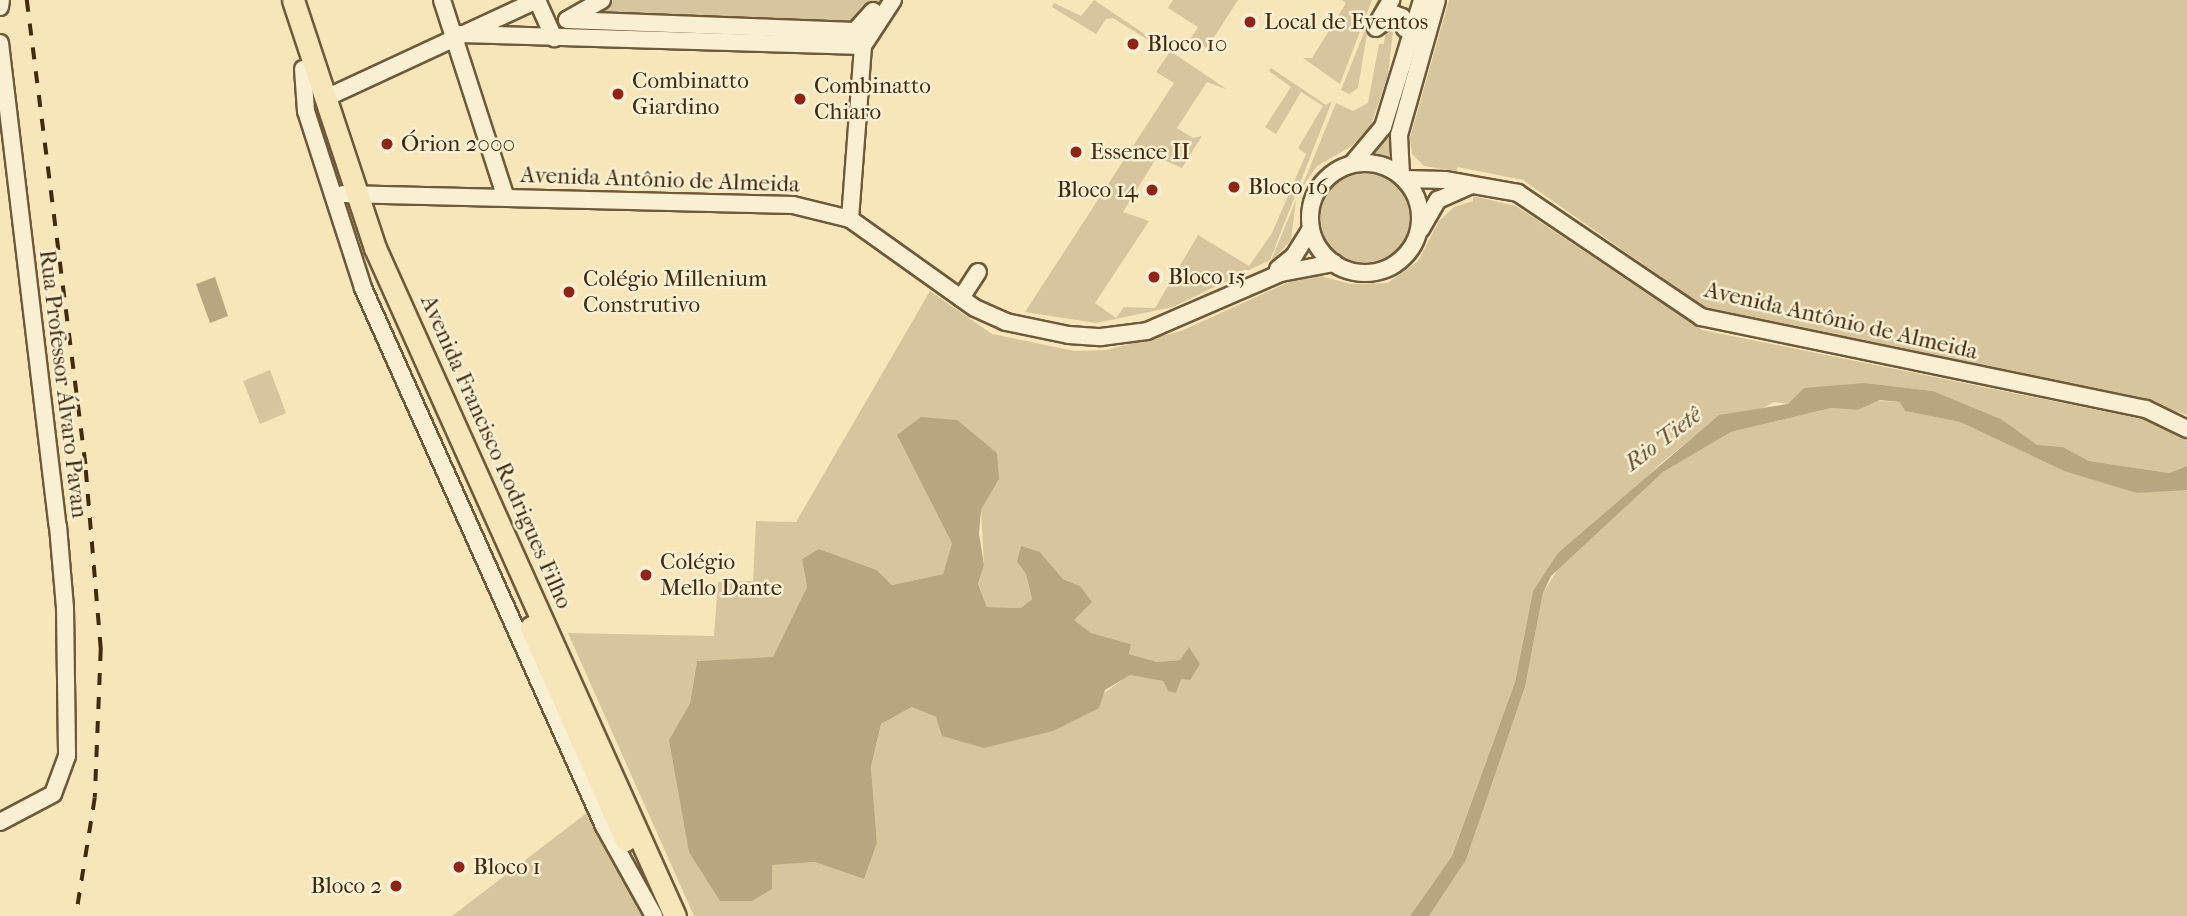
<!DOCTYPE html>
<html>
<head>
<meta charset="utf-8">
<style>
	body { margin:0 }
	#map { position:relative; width:2187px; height:916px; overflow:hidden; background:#f6e6ba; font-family:"IM FELL French Canon",serif }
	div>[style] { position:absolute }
	.green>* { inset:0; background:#d7c69d }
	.round { border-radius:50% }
	.water>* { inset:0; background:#b8a680 }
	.roads { filter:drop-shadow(2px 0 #6e5a3a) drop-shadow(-2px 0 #6e5a3a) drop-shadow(0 2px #6e5a3a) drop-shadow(0 -2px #6e5a3a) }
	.minor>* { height:16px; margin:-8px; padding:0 8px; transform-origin:8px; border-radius:8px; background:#f9efd2 }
	.minor>.ring { margin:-8px; padding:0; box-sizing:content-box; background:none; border:16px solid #f9efd2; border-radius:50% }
	.major>* { height:21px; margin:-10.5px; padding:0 10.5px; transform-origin:10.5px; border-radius:10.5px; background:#f6e6ba }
	.rail>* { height:3.5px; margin-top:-1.75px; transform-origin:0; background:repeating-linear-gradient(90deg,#412b10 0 12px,transparent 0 24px) }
	.dots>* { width:19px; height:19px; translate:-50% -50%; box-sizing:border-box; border:4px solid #f9efd2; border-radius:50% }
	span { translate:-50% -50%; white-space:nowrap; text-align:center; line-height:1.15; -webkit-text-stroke:5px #f9efd2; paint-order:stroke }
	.poi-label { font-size:23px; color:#412b10 }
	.left { translate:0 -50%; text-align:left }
	.right { translate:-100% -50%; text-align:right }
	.street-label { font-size:23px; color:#412b10 }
	.water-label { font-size:24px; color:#655032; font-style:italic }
</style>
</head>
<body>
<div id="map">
	<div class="green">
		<i style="clip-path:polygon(589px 0,885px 0,866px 29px,561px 19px,566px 10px)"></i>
		<i style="clip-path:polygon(1094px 0,1228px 90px,1207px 82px,1177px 128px,1193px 138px,1202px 136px,1182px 168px,1157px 157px,1123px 212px,1149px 221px,1095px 303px,1116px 318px,1124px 307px,1155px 308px,1198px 235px,1249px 266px,1272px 233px,1306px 154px,1298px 148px,1323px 106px,1301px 92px,1276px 134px,1265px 127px,1291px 87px,1269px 71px,1271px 68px,1326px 105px,1332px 101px,1270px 260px,1173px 307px,1096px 323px,1025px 312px,1174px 83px,1156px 72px,1169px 53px,1113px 18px,1106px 19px,1096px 34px,1052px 7px,1054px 3px,1081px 16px)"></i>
		<i style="clip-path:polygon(1173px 0,1238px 0,1207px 48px,1191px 38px,1198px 27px,1168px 8px)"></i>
		<i style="clip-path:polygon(1342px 0,1372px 0,1340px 84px,1303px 58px,1312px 58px,1346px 3px)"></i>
		<i style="clip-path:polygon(1377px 0,1382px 0,1368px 28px,1358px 88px,1349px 94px,1341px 90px)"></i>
		<i style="clip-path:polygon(1427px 0,1393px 163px,1364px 157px)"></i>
		<i style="clip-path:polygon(1449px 0,2187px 0,2187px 415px,2137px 397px,1708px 310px,1523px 180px,1458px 167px,1456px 171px,1424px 166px,1412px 154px,1410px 138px)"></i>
		<i style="clip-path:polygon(1394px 23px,1388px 75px,1371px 125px,1352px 146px,1317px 166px,1301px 189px,1336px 103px,1353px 111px,1368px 103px,1379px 44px,1384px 44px,1386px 27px)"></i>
		<i class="round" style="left:1315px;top:166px;width:100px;height:100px"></i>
		<i style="clip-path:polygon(evenodd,1473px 196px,1516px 206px,1702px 330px,2157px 422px,2187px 441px,2187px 466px,2169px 473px,2089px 461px,2063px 447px,2037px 446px,2001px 419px,1933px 391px,1865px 383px,1788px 404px,1774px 402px,1759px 410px,1719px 416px,1659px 465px,1533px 591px,1515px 682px,1452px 856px,1410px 916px,694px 916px,568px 633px,714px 636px,718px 582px,753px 581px,756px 521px,796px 522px,930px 291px,992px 334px,1075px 351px,1106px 350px,1181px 331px,1309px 273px,1351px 284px,1388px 283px,1418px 261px,1439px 221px,1454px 207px,1473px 201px,1473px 196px,999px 479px,981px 510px,984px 565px,978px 584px,987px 607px,1021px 608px,1032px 599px,1026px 574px,1017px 562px,1040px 552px,1063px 579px,1080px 586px,1074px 620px,1091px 633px,1131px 644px,1129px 654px,1157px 662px,1180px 660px,1189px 648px,1168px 691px,1163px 681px,1130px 674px,1053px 731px,1027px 735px,936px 717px,912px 707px,881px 724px,871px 767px,877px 843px,864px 879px,815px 862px,771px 865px,669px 740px,690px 703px,697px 661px,773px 658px,807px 587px,802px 559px,819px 549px,877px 570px,892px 585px,943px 574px,952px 543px,999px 479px)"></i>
		<i style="clip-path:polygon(1296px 200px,1291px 240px,1270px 263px)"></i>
		<i style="clip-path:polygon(270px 370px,286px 413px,260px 424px,243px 381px)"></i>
		<i style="clip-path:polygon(1878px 401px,1901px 402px,1905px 411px,1960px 422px,2064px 471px,2187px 490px,2187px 916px,1429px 916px,1466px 860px,1525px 687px,1543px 593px,1563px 561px,1663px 472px,1731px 432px,1831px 408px,1858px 410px)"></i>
		<i style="clip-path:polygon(588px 812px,644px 916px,452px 916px)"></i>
	</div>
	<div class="water">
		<i style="clip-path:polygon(215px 277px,228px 316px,210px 323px,196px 284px)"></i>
		<i style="clip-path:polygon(1865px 383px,1933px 391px,2001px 419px,2037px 445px,2063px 447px,2089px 461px,2169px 473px,2187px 466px,2187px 490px,2137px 493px,2064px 471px,1960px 422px,1905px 411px,1900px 402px,1880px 400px,1858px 410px,1831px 408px,1731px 432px,1663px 472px,1551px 576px,1543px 593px,1525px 687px,1466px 860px,1429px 916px,1410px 916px,1452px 856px,1515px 682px,1533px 591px,1558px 553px,1719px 415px,1788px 404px,1804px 388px)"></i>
		<i style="clip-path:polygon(921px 417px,957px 420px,997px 453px,999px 479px,981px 510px,979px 534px,984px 565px,978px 584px,987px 607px,1021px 608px,1032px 599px,1026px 574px,1017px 562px,1021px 546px,1040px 552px,1063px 579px,1080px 586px,1092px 602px,1074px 620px,1091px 633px,1131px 644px,1129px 654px,1157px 662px,1180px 660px,1189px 647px,1200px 664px,1190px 680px,1181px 679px,1176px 693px,1168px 691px,1163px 681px,1130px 675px,1105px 690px,1099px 708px,1053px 731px,984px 748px,942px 736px,936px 717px,912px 707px,881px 724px,871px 767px,877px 843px,864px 879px,815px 862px,772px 865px,772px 889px,752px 901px,720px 901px,689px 852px,669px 740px,690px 703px,697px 661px,773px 657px,807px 587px,802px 559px,819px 549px,877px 570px,892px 585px,943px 574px,952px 543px,897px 435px)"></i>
	</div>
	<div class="roads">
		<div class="minor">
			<i style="left:442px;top:0;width:208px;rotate:72.1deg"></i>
			<i style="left:537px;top:0;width:42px;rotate:65.9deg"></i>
			<i style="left:602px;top:0;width:40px;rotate:150.3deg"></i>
			<i style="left:567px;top:20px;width:288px;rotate:2.2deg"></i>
			<i style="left:855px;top:31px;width:27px;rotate:-48deg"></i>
			<i style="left:0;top:7px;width:7px;rotate:-82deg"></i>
			<i style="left:1378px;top:22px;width:26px;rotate:-59deg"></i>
			<i style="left:1376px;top:28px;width:23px;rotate:-38deg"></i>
			<i style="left:1394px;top:14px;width:9px;rotate:21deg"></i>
			<i style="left:1402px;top:17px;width:12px;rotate:76deg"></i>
			<i style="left:461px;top:34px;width:402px;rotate:1.7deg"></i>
			<i style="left:863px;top:46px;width:55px;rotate:-56.9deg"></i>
			<i style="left:0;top:43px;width:486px;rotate:83.2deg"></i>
			<i style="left:58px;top:526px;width:82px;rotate:85.1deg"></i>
			<i style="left:65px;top:608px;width:148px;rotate:89.2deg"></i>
			<i style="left:67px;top:756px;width:40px;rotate:110.2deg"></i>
			<i style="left:53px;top:794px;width:60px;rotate:152.2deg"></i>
			<i style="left:303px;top:69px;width:42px;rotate:85.9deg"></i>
			<i style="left:306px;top:111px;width:186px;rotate:72.1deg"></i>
			<i style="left:363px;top:288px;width:590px;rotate:65.87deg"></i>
			<i style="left:604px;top:826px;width:103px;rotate:60.9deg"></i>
			<i style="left:326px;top:98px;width:233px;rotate:-24.9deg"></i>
			<i class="ring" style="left:1310px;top:163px;width:94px;height:94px"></i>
			<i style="left:1352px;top:164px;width:48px;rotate:-50deg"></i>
			<i style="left:1383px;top:127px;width:133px;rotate:-72.9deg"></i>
			<i style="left:1401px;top:175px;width:40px;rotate:-92.9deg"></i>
			<i style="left:1399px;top:135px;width:140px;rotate:-74.3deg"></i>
			<i style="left:1405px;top:179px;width:40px;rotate:1.4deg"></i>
			<i style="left:1445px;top:180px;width:74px;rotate:10.1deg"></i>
			<i style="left:1518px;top:193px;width:221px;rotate:34.1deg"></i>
			<i style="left:1701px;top:317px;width:454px;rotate:11.7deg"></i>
			<i style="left:2146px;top:409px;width:46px;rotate:26deg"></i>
			<i style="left:343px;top:194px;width:450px;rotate:1.4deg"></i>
			<i style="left:793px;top:205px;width:59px;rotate:13.8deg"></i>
			<i style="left:850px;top:219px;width:153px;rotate:35.5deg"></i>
			<i style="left:975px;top:308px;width:34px;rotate:24deg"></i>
			<i style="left:1006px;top:322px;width:64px;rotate:11.7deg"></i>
			<i style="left:1069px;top:335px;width:32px;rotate:4deg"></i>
			<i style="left:1101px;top:337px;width:46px;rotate:-7.4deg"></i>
			<i style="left:1147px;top:331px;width:146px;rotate:-23.4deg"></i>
			<i style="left:1281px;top:273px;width:54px;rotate:-10.7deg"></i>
			<i style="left:850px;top:219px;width:173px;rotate:-85.7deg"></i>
			<i style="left:1421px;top:229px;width:34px;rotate:-60deg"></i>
			<i style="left:1438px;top:200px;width:35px;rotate:-24deg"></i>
			<i style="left:1278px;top:269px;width:21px;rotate:-39deg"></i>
			<i style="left:1294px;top:256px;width:32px;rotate:-58deg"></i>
			<i style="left:961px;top:298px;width:31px;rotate:-57deg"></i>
		</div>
		<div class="major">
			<i style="left:293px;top:0;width:261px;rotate:71.7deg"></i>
			<i style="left:375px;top:248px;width:732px;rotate:65.82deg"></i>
			<i style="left:531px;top:627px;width:233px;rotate:66deg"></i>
		</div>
	</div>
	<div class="rail">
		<i style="left:27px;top:0;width:474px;rotate:82.8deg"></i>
		<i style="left:86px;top:470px;width:180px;rotate:85.2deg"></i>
		<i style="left:101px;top:649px;width:149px;rotate:92.3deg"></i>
		<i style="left:95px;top:798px;width:120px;rotate:99.1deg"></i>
	</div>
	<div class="dots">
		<i style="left:1250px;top:22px;background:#8f2418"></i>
		<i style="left:1133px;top:44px;background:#8f2418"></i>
		<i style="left:618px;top:94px;background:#8f2418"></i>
		<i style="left:800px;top:99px;background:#8f2418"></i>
		<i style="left:387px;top:144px;background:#8f2418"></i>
		<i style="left:1076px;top:152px;background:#8f2418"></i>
		<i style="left:1234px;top:187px;background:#8f2418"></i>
		<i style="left:1152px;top:190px;background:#8f2418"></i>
		<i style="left:1154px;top:277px;background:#8f2418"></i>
		<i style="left:569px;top:292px;background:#8f2418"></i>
		<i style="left:646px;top:575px;background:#8f2418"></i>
		<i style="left:459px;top:867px;background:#8f2418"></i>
		<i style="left:396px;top:886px;background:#8f2418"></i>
	</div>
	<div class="poi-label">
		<span class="left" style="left:1264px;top:22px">Local de Eventos</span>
		<span class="left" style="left:1147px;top:44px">Bloco 10</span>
		<span class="left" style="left:632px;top:94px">Combinatto<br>Giardino</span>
		<span class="left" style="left:814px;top:99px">Combinatto<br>Chiaro</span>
		<span class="left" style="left:401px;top:144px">Órion 2000</span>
		<span class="left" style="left:1090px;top:152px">Essence II</span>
		<span class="left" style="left:1248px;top:187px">Bloco 16</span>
		<span class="right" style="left:1138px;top:190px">Bloco 14</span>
		<span class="left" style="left:1168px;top:277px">Bloco 15</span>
		<span class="left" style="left:583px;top:292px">Colégio Millenium<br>Construtivo</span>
		<span class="left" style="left:660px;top:575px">Colégio<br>Mello Dante</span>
		<span class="left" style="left:473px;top:867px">Bloco 1</span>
		<span class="right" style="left:382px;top:886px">Bloco 2</span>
	</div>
	<div class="street-label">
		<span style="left:660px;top:180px;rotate:2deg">Avenida Antônio de Almeida</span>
		<span style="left:1841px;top:321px;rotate:13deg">Avenida Antônio de Almeida</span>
		<span style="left:63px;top:384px;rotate:83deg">Rua Professor Álvaro Pavan</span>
		<span style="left:496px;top:452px;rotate:66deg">Avenida Francisco Rodrigues Filho</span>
	</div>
	<div class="water-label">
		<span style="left:1663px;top:439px;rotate:-37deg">Rio Tietê</span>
	</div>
</div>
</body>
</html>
